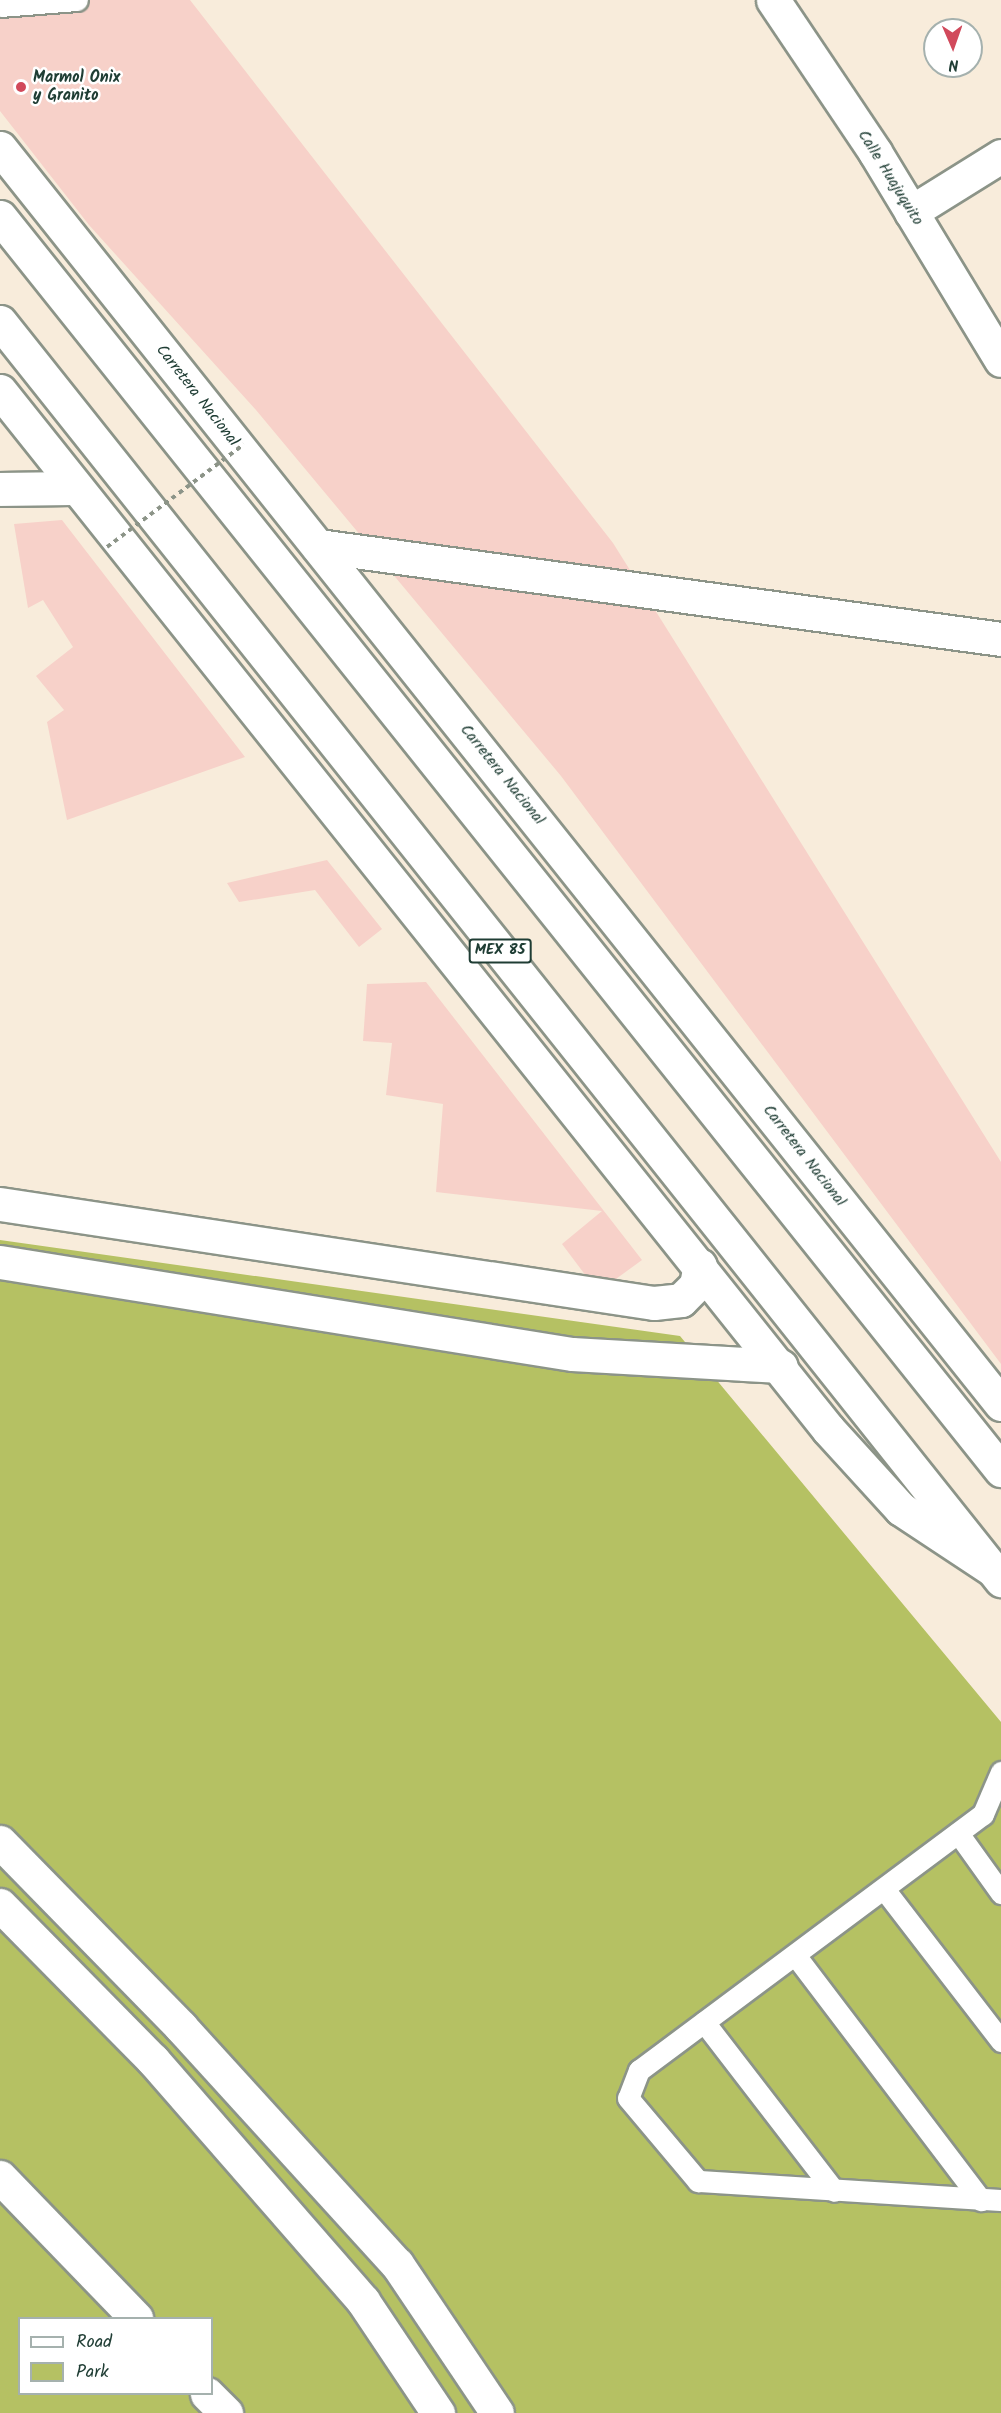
<!DOCTYPE html>
<html>
<head>
<meta charset="utf-8">
<style>
	body { margin:0 }
	#map { position:relative; width:1001px; height:2413px; overflow:hidden; background:#f8ecdb; font-family:Kalam,sans-serif }
	div>[style] { position:absolute }
	.built>* { inset:0; background:#f7d1c9 }
	.green>* { inset:0; background:#b5c163 }
	.roads { filter:drop-shadow(2px 0 #8c9488) drop-shadow(-2px 0 #8c9488) drop-shadow(0 2px #8c9488) drop-shadow(0 -2px #8c9488) }
	.lane>* { height:21px; margin:-10.5px; padding:0 10.5px; transform-origin:10.5px; border-radius:10.5px; background:#fff }
	.street>* { height:33px; margin:-16.5px; padding:0 16.5px; transform-origin:16.5px; border-radius:16.5px; background:#fff }
	.secondary>* { height:33px; margin:-16.5px; padding:0 16.5px; transform-origin:16.5px; border-radius:16.5px; background:#fff }
	.highway>* { height:33px; margin:-16.5px; padding:0 16.5px; transform-origin:16.5px; border-radius:16.5px; background:#fff }
	.path-bridge>* { height:4px; margin-top:-2px; transform-origin:0; background:repeating-linear-gradient(90deg,#8c9488 0 4.5px,transparent 0 9px) }
	.dots>* { width:16px; height:16px; translate:-50% -50%; box-sizing:border-box; border:3px solid #fff; border-radius:50% }
	span { translate:-50% -50%; white-space:nowrap; text-align:center; line-height:1.15; -webkit-text-stroke:5px #fff; paint-order:stroke }
	.shield-label span { padding:2px 4px; background:#fff; border:2px solid; border-radius:4px; -webkit-text-stroke-width:0 }
	.shield-label { font-size:15px; color:#1f3d34; font-weight:700 }
	.poi-label { font-size:16px; color:#1f3d34; font-weight:700 }
	.left { translate:0 -50%; text-align:left }
	.street-label { font-size:16px; color:#1f3d34 }
	.legend { position:absolute; left:18px; top:2317px; width:195px; height:78px; box-sizing:border-box; background:#fff; border:2px solid #a5b1ae; margin:0; padding:8px 10px; list-style:none; font-size:18px; color:#1f3d34 }
	.legend li { display:flex; align-items:center; gap:12px; height:30px }
	.legend b { width:30px; border:2px solid #a5b1ae }
	.north { position:absolute; left:923px; top:18px; width:60px; height:60px; box-sizing:border-box; background:#fff; border:2px solid #a5b1ae; border-radius:50%; rotate:178deg; font-size:16px; font-weight:700; line-height:24px; text-align:center; color:#1f3d34 }
	.north::after { content:''; display:block; margin:auto; width:21px; height:27px; background:#d1495b; clip-path:polygon(50% 0,100% 100%,50% 72%,0 100%) }
</style>
</head>
<body>
<div id="map">
	<div class="built">
		<i style="clip-path:polygon(0 0,190px 0,613px 543px,1001px 1162px,1001px 1364px,561px 776px,256px 410px,89px 225px,0 111px)"></i>
		<i style="clip-path:polygon(62px 520px,245px 757px,67px 820px,47px 722px,64px 710px,36px 676px,73px 647px,43px 600px,28px 608px,14px 524px)"></i>
		<i style="clip-path:polygon(327px 860px,382px 929px,359px 947px,315px 890px,239px 902px,227px 883px)"></i>
		<i style="clip-path:polygon(426px 982px,642px 1260px,598px 1292px,562px 1244px,602px 1211px,436px 1192px,443px 1104px,386px 1095px,392px 1043px,363px 1041px,367px 984px)"></i>
	</div>
	<div class="green">
		<i style="clip-path:polygon(evenodd,0 1240px,680px 1336px,1001px 1722px,1001px 2413px,0 2413px,0 1240px,20px 2318px,212px 2318px,212px 2394px,20px 2394px,20px 2318px)"></i>
	</div>
	<div class="roads">
		<div class="lane">
			<i style="left:0;top:6px;width:77px;rotate:-4.5deg"></i>
			<i style="left:1001px;top:1772px;width:46px;rotate:113.2deg"></i>
			<i style="left:983px;top:1814px;width:429px;rotate:143.3deg"></i>
			<i style="left:639px;top:2070px;width:30px;rotate:111deg"></i>
			<i style="left:628px;top:2098px;width:109px;rotate:49.9deg"></i>
			<i style="left:698px;top:2181px;width:304px;rotate:3.6deg"></i>
			<i style="left:958px;top:1833px;width:74px;rotate:54.4deg"></i>
			<i style="left:884px;top:1889px;width:192px;rotate:52.4deg"></i>
			<i style="left:795px;top:1955px;width:308px;rotate:52.8deg"></i>
			<i style="left:704px;top:2022px;width:213px;rotate:52.4deg"></i>
		</div>
		<div class="street">
			<i style="left:773px;top:0;width:183px;rotate:56.1deg"></i>
			<i style="left:875px;top:152px;width:243px;rotate:58.8deg"></i>
			<i style="left:911px;top:212px;width:106px;rotate:-31.9deg"></i>
			<i style="left:0;top:489px;width:75px;rotate:-0.8deg"></i>
			<i style="left:318px;top:546px;width:689px;rotate:7.75deg"></i>
			<i style="left:0;top:1204px;width:661px;rotate:8.61deg"></i>
			<i style="left:654px;top:1303px;width:27px;rotate:-6deg"></i>
			<i style="left:681px;top:1300px;width:21px;rotate:-45deg"></i>
			<i style="left:696px;top:1285px;width:20px;rotate:-79deg"></i>
			<i style="left:0;top:1262px;width:579px;rotate:9.14deg"></i>
			<i style="left:572px;top:1354px;width:209px;rotate:3.3deg"></i>
			<i style="left:0;top:1842px;width:259px;rotate:45.6deg"></i>
			<i style="left:181px;top:2027px;width:321px;rotate:47.7deg"></i>
			<i style="left:397px;top:2264px;width:179px;rotate:56.1deg"></i>
			<i style="left:0;top:1905px;width:218px;rotate:45.4deg"></i>
			<i style="left:153px;top:2060px;width:320px;rotate:48.9deg"></i>
			<i style="left:363px;top:2301px;width:135px;rotate:56.2deg"></i>
			<i style="left:0;top:2177px;width:196px;rotate:46deg"></i>
			<i style="left:207px;top:2394px;width:27px;rotate:45deg"></i>
		</div>
		<div class="secondary">
			<i style="left:0;top:148px;width:1606px;rotate:51.45deg"></i>
			<i style="left:0;top:391px;width:1328px;rotate:51.42deg"></i>
			<i style="left:828px;top:1429px;width:108px;rotate:47.6deg"></i>
			<i style="left:901px;top:1509px;width:107px;rotate:33.5deg"></i>
		</div>
		<div class="highway">
			<i style="left:0;top:217px;width:1604px;rotate:51.38deg"></i>
			<i style="left:0;top:322px;width:1608px;rotate:51.49deg"></i>
		</div>
	</div>
	<div class="path-bridge">
		<i style="left:107px;top:547px;width:171px;rotate:-36.9deg"></i>
	</div>
	<div class="dots">
		<i style="left:21px;top:87px;background:#d1495b"></i>
	</div>
	<div class="shield-label">
		<span style="left:500px;top:951px">MEX 85</span>
	</div>
	<div class="poi-label">
		<span class="left" style="left:33px;top:87px">Marmol Onix<br>y Granito</span>
	</div>
	<div class="street-label">
		<span style="left:890px;top:178px;rotate:58deg">Calle Huajuquito</span>
		<span style="left:197px;top:396px;rotate:52deg">Carretera Nacional</span>
		<span style="left:502px;top:775px;rotate:51deg">Carretera Nacional</span>
		<span style="left:804px;top:1156px;rotate:52deg">Carretera Nacional</span>
	</div>
	<ul class="legend">
	<li><b style="height:8px;background:#fff"></b>Road</li>
	<li><b style="height:16px;background:#b5c163"></b>Park</li>
	</ul>
	<div class="north">N</div>
</div>
</body>
</html>
